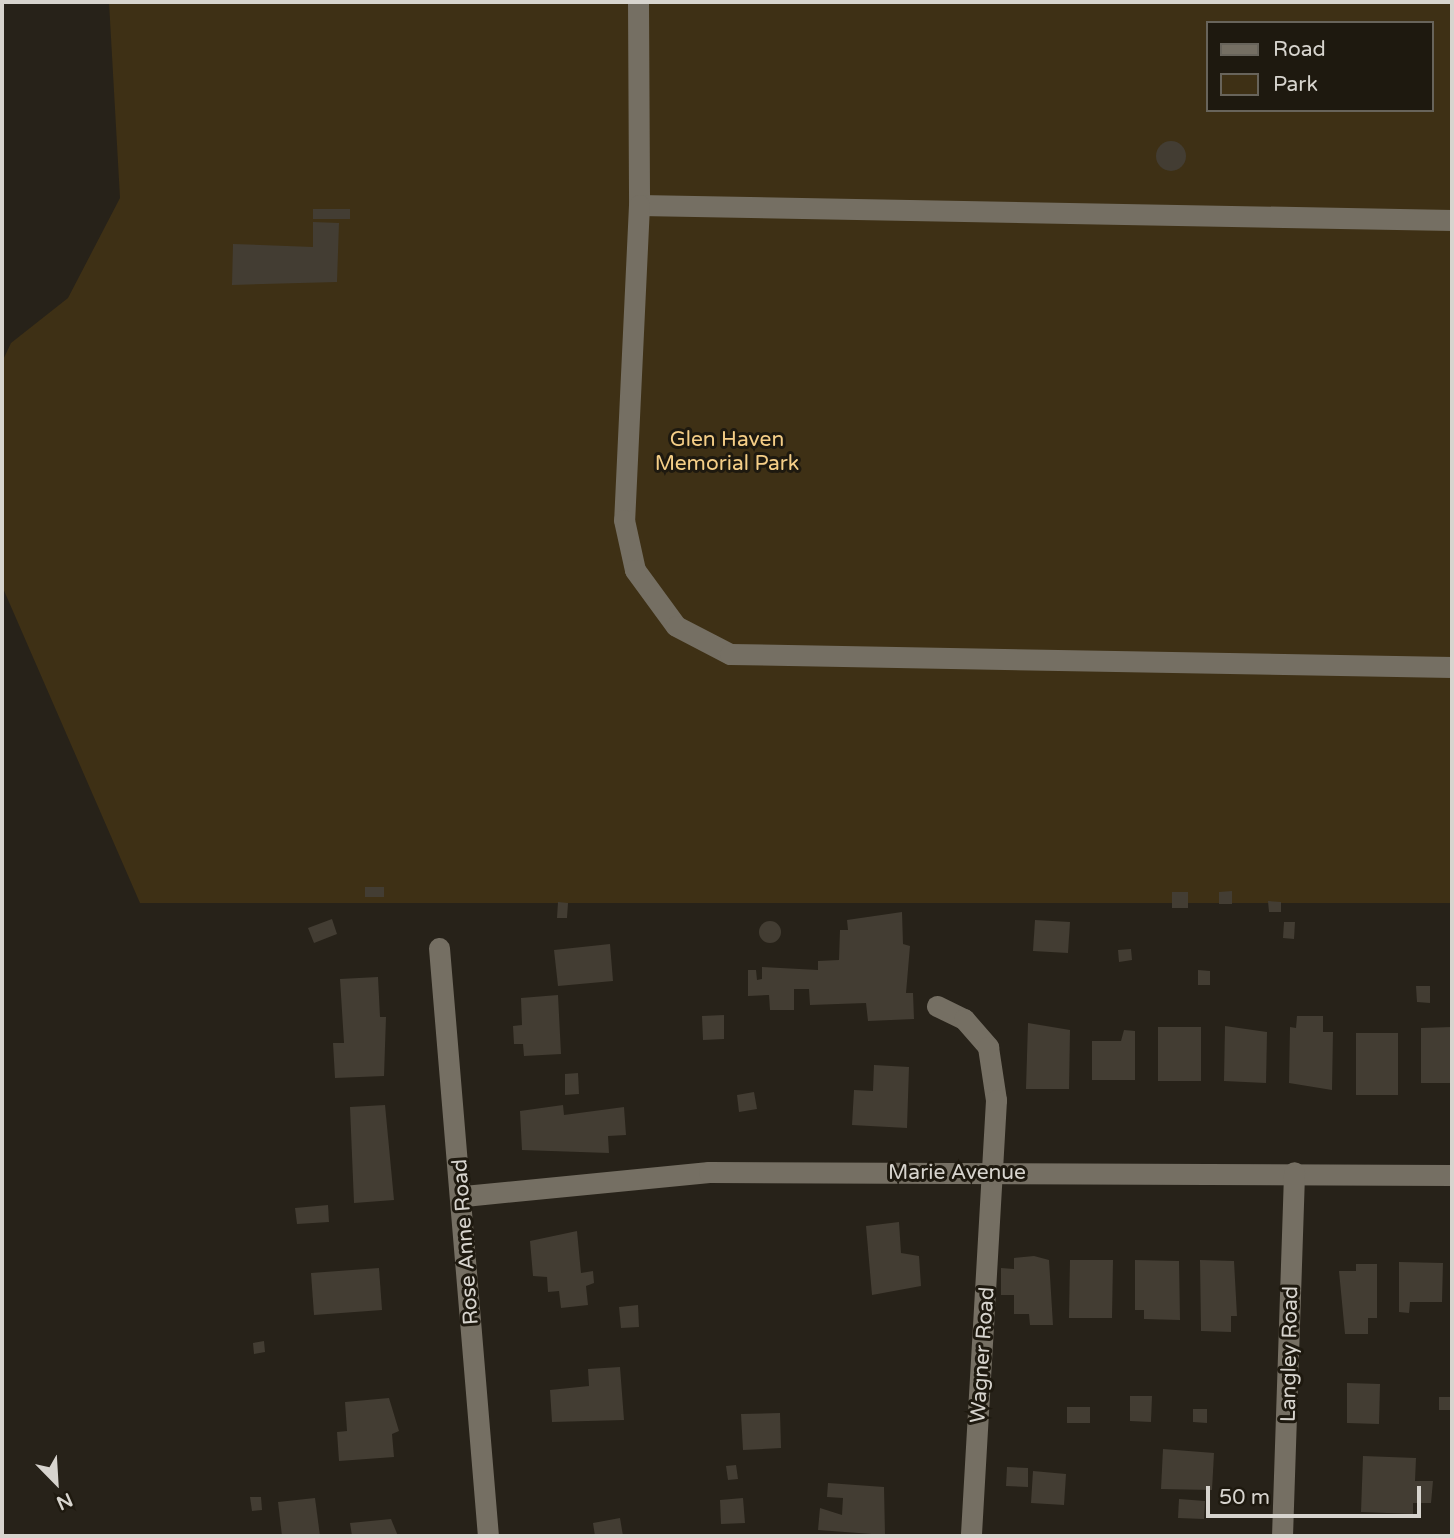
<!DOCTYPE html>
<html>
<head>
<meta charset="utf-8">
<style>
	body { margin:0 }
	#map { position:relative; width:1454px; height:1538px; overflow:hidden; background:#272219; font-family:"Varela Round",sans-serif }
	div>[style] { position:absolute }
	.green>* { inset:0; background:#3e3015 }
	.building>* { inset:0; background:#433d33 }
	.round { border-radius:50% }
	.minor>* { height:21px; margin:-10.5px; padding:0 10.5px; transform-origin:10.5px; border-radius:10.5px; background:#756f63 }
	span { translate:-50% -50%; white-space:nowrap; text-align:center; line-height:1.15; -webkit-text-stroke:6px #1e190f; paint-order:stroke }
	.park-label { font-size:21px; color:#f5ce87 }
	.street-label { font-size:21px; color:#d7d4ce }
	.frame { position:absolute; inset:0; border:4px solid #d7d4ce; pointer-events:none }
	.legend { position:absolute; left:1206px; top:21px; width:228px; height:91px; box-sizing:border-box; background:#1e190f; border:2px solid #68645b; margin:0; padding:9px 12px; list-style:none; font-size:21px; color:#d7d4ce }
	.legend li { display:flex; align-items:center; gap:14px; height:35px }
	.legend b { width:35px; border:2px solid #68645b }
	.north { position:absolute; left:21px; top:1447px; width:70px; height:70px; -webkit-text-stroke:5px #1e190f; paint-order:stroke; rotate:156deg; font-size:19px; font-weight:700; line-height:28px; text-align:center; color:#d7d4ce }
	.north::after { content:''; display:block; margin:auto; width:24px; height:32px; background:#d7d4ce; clip-path:polygon(50% 0,100% 100%,50% 72%,0 100%) }
	.scale { position:absolute; left:1206px; top:1486px; width:215px; height:32px; box-sizing:border-box; border:4px solid #d7d4ce; border-top:0; padding-left:9px; font-size:21px; line-height:24px; white-space:nowrap; color:#d7d4ce; -webkit-text-stroke:5px #1e190f; paint-order:stroke }
</style>
</head>
<body>
<div id="map">
	<div class="green">
		<i style="clip-path:polygon(evenodd,109px 2px,1452px 2px,1452px 903px,140px 903px,2px 586px,2px 362px,11px 343px,68px 298px,120px 198px,109px 2px,1207px 23px,1431px 23px,1431px 110px,1207px 110px,1207px 23px)"></i>
	</div>
	<div class="building">
		<i class="round" style="left:1156px;top:141px;width:30px;height:30px"></i>
		<i style="clip-path:polygon(313px 209px,350px 209px,350px 219px,313px 219px)"></i>
		<i style="clip-path:polygon(313px 222px,339px 223px,337px 282px,232px 285px,233px 244px,313px 247px)"></i>
		<i style="clip-path:polygon(365px 887px,384px 887px,384px 897px,365px 897px)"></i>
		<i style="clip-path:polygon(1232px 891px,1232px 904px,1219px 904px,1219px 892px)"></i>
		<i style="clip-path:polygon(1172px 892px,1188px 892px,1188px 908px,1172px 908px)"></i>
		<i style="clip-path:polygon(1268px 901px,1281px 902px,1281px 912px,1269px 912px)"></i>
		<i style="clip-path:polygon(558px 902px,568px 903px,567px 918px,557px 918px)"></i>
		<i style="clip-path:polygon(902px 912px,903px 944px,910px 946px,906px 993px,913px 993px,914px 1019px,868px 1021px,866px 1003px,810px 1005px,809px 989px,794px 989px,794px 1010px,770px 1010px,769px 995px,748px 996px,748px 970px,756px 970px,757px 980px,762px 979px,762px 967px,818px 970px,818px 961px,839px 960px,840px 930px,848px 930px,847px 920px)"></i>
		<i style="clip-path:polygon(332px 919px,337px 934px,314px 943px,308px 928px)"></i>
		<i style="clip-path:polygon(1035px 920px,1070px 922px,1068px 953px,1033px 951px)"></i>
		<i class="round" style="left:759px;top:921px;width:22px;height:22px"></i>
		<i style="clip-path:polygon(1284px 922px,1295px 922px,1294px 939px,1283px 938px)"></i>
		<i style="clip-path:polygon(610px 944px,613px 981px,558px 986px,554px 950px)"></i>
		<i style="clip-path:polygon(1131px 949px,1132px 960px,1119px 962px,1118px 950px)"></i>
		<i style="clip-path:polygon(1198px 970px,1210px 971px,1210px 985px,1198px 985px)"></i>
		<i style="clip-path:polygon(378px 977px,380px 1017px,386px 1017px,384px 1076px,335px 1078px,333px 1043px,344px 1043px,340px 979px)"></i>
		<i style="clip-path:polygon(1416px 986px,1430px 986px,1430px 1003px,1417px 1002px)"></i>
		<i style="clip-path:polygon(558px 995px,561px 1054px,524px 1056px,523px 1044px,514px 1044px,513px 1026px,522px 1025px,521px 998px)"></i>
		<i style="clip-path:polygon(724px 1015px,724px 1039px,703px 1040px,702px 1016px)"></i>
		<i style="clip-path:polygon(1297px 1016px,1323px 1016px,1323px 1032px,1333px 1032px,1332px 1090px,1289px 1083px,1290px 1027px,1296px 1028px)"></i>
		<i style="clip-path:polygon(1028px 1023px,1070px 1030px,1069px 1089px,1026px 1089px)"></i>
		<i style="clip-path:polygon(1225px 1026px,1267px 1032px,1266px 1083px,1224px 1081px)"></i>
		<i style="clip-path:polygon(1158px 1027px,1201px 1027px,1201px 1081px,1158px 1081px)"></i>
		<i style="clip-path:polygon(1452px 1027px,1452px 1083px,1421px 1083px,1421px 1028px)"></i>
		<i style="clip-path:polygon(1124px 1030px,1135px 1031px,1135px 1080px,1092px 1080px,1092px 1041px,1121px 1041px)"></i>
		<i style="clip-path:polygon(1356px 1033px,1398px 1033px,1398px 1095px,1356px 1095px)"></i>
		<i style="clip-path:polygon(874px 1065px,909px 1067px,907px 1128px,852px 1125px,854px 1090px,873px 1091px)"></i>
		<i style="clip-path:polygon(578px 1073px,579px 1094px,565px 1095px,565px 1074px)"></i>
		<i style="clip-path:polygon(754px 1092px,757px 1109px,739px 1112px,737px 1095px)"></i>
		<i style="clip-path:polygon(385px 1105px,394px 1200px,354px 1203px,350px 1107px)"></i>
		<i style="clip-path:polygon(563px 1105px,564px 1115px,624px 1107px,626px 1135px,608px 1136px,609px 1153px,522px 1150px,520px 1111px)"></i>
		<i style="clip-path:polygon(328px 1205px,329px 1222px,297px 1224px,295px 1208px)"></i>
		<i style="clip-path:polygon(899px 1222px,901px 1253px,919px 1256px,921px 1286px,872px 1295px,866px 1226px)"></i>
		<i style="clip-path:polygon(577px 1231px,581px 1273px,593px 1271px,594px 1283px,586px 1286px,588px 1305px,561px 1308px,559px 1291px,548px 1292px,547px 1277px,533px 1276px,530px 1241px)"></i>
		<i style="clip-path:polygon(1034px 1256px,1049px 1260px,1053px 1325px,1030px 1325px,1029px 1314px,1014px 1314px,1014px 1295px,1001px 1295px,1001px 1268px,1014px 1269px,1014px 1258px)"></i>
		<i style="clip-path:polygon(1070px 1260px,1113px 1260px,1112px 1318px,1069px 1318px)"></i>
		<i style="clip-path:polygon(1135px 1260px,1179px 1261px,1180px 1320px,1144px 1319px,1144px 1310px,1135px 1310px)"></i>
		<i style="clip-path:polygon(1200px 1260px,1234px 1261px,1237px 1316px,1231px 1316px,1231px 1332px,1201px 1331px)"></i>
		<i style="clip-path:polygon(1399px 1262px,1443px 1263px,1442px 1302px,1410px 1302px,1409px 1313px,1399px 1312px)"></i>
		<i style="clip-path:polygon(1356px 1264px,1377px 1264px,1377px 1318px,1368px 1318px,1368px 1334px,1345px 1334px,1339px 1271px,1356px 1271px)"></i>
		<i style="clip-path:polygon(379px 1268px,382px 1310px,314px 1315px,311px 1273px)"></i>
		<i style="clip-path:polygon(638px 1305px,639px 1327px,621px 1328px,619px 1307px)"></i>
		<i style="clip-path:polygon(264px 1341px,265px 1352px,254px 1354px,253px 1343px)"></i>
		<i style="clip-path:polygon(620px 1367px,624px 1420px,552px 1422px,550px 1390px,589px 1386px,588px 1369px)"></i>
		<i style="clip-path:polygon(1347px 1383px,1380px 1384px,1379px 1424px,1347px 1423px)"></i>
		<i style="clip-path:polygon(1130px 1396px,1152px 1396px,1151px 1422px,1130px 1421px)"></i>
		<i style="clip-path:polygon(1439px 1397px,1450px 1397px,1450px 1410px,1439px 1410px)"></i>
		<i style="clip-path:polygon(389px 1398px,399px 1431px,392px 1434px,394px 1457px,339px 1461px,337px 1432px,347px 1431px,345px 1402px)"></i>
		<i style="clip-path:polygon(1067px 1407px,1090px 1407px,1090px 1423px,1067px 1423px)"></i>
		<i style="clip-path:polygon(1193px 1409px,1207px 1409px,1207px 1423px,1193px 1422px)"></i>
		<i style="clip-path:polygon(780px 1413px,781px 1448px,743px 1450px,741px 1414px)"></i>
		<i style="clip-path:polygon(1163px 1449px,1214px 1453px,1212px 1490px,1161px 1489px)"></i>
		<i style="clip-path:polygon(1363px 1456px,1416px 1458px,1415px 1481px,1433px 1481px,1431px 1503px,1413px 1503px,1413px 1514px,1361px 1512px)"></i>
		<i style="clip-path:polygon(736px 1465px,738px 1479px,728px 1480px,726px 1466px)"></i>
		<i style="clip-path:polygon(1007px 1467px,1028px 1468px,1028px 1487px,1006px 1486px)"></i>
		<i style="clip-path:polygon(1033px 1471px,1066px 1474px,1064px 1505px,1031px 1503px)"></i>
		<i style="clip-path:polygon(828px 1483px,884px 1487px,885px 1535px,818px 1530px,820px 1508px,842px 1515px,843px 1498px,827px 1497px)"></i>
		<i style="clip-path:polygon(250px 1497px,261px 1497px,262px 1510px,252px 1511px)"></i>
		<i style="clip-path:polygon(315px 1498px,320px 1536px,282px 1536px,278px 1502px)"></i>
		<i style="clip-path:polygon(743px 1498px,745px 1523px,721px 1524px,720px 1500px)"></i>
		<i style="clip-path:polygon(1179px 1499px,1205px 1501px,1204px 1519px,1178px 1518px)"></i>
		<i style="clip-path:polygon(620px 1518px,623px 1536px,595px 1536px,593px 1523px)"></i>
		<i style="clip-path:polygon(391px 1519px,398px 1536px,352px 1536px,350px 1523px)"></i>
	</div>
	<div class="minor">
		<i style="left:638px;top:2px;width:203px;rotate:89.7deg"></i>
		<i style="left:1452px;top:220px;width:813px;rotate:-178.94deg"></i>
		<i style="left:639px;top:205px;width:315px;rotate:92.7deg"></i>
		<i style="left:624px;top:520px;width:51px;rotate:77.6deg"></i>
		<i style="left:635px;top:570px;width:69px;rotate:53.8deg"></i>
		<i style="left:676px;top:626px;width:61px;rotate:27.4deg"></i>
		<i style="left:730px;top:654px;width:722px;rotate:1.03deg"></i>
		<i style="left:439px;top:948px;width:590px;rotate:85.24deg"></i>
		<i style="left:937px;top:1006px;width:30px;rotate:26deg"></i>
		<i style="left:964px;top:1019px;width:37px;rotate:49deg"></i>
		<i style="left:988px;top:1047px;width:54px;rotate:81.4deg"></i>
		<i style="left:996px;top:1100px;width:437px;rotate:93.3deg"></i>
		<i style="left:464px;top:1196px;width:246px;rotate:-5.6deg"></i>
		<i style="left:709px;top:1172px;width:743px;rotate:0.23deg"></i>
		<i style="left:1282px;top:1536px;width:364px;rotate:-88.1deg"></i>
	</div>
	<div class="park-label">
		<span style="left:727px;top:452px">Glen Haven<br>Memorial Park</span>
	</div>
	<div class="street-label">
		<span style="left:957px;top:1173px">Marie Avenue</span>
		<span style="left:466px;top:1242px;rotate:-94deg">Rose Anne Road</span>
		<span style="left:1290px;top:1354px;rotate:-89deg">Langley Road</span>
		<span style="left:983px;top:1355px;rotate:-86deg">Wagner Road</span>
	</div>
	<div class="frame"></div>
	<ul class="legend">
	<li><b style="height:9px;background:#756f63"></b>Road</li>
	<li><b style="height:19px;background:#3e3015"></b>Park</li>
	</ul>
	<div class="north">N</div>
	<div class="scale">50 m</div>
</div>
</body>
</html>
